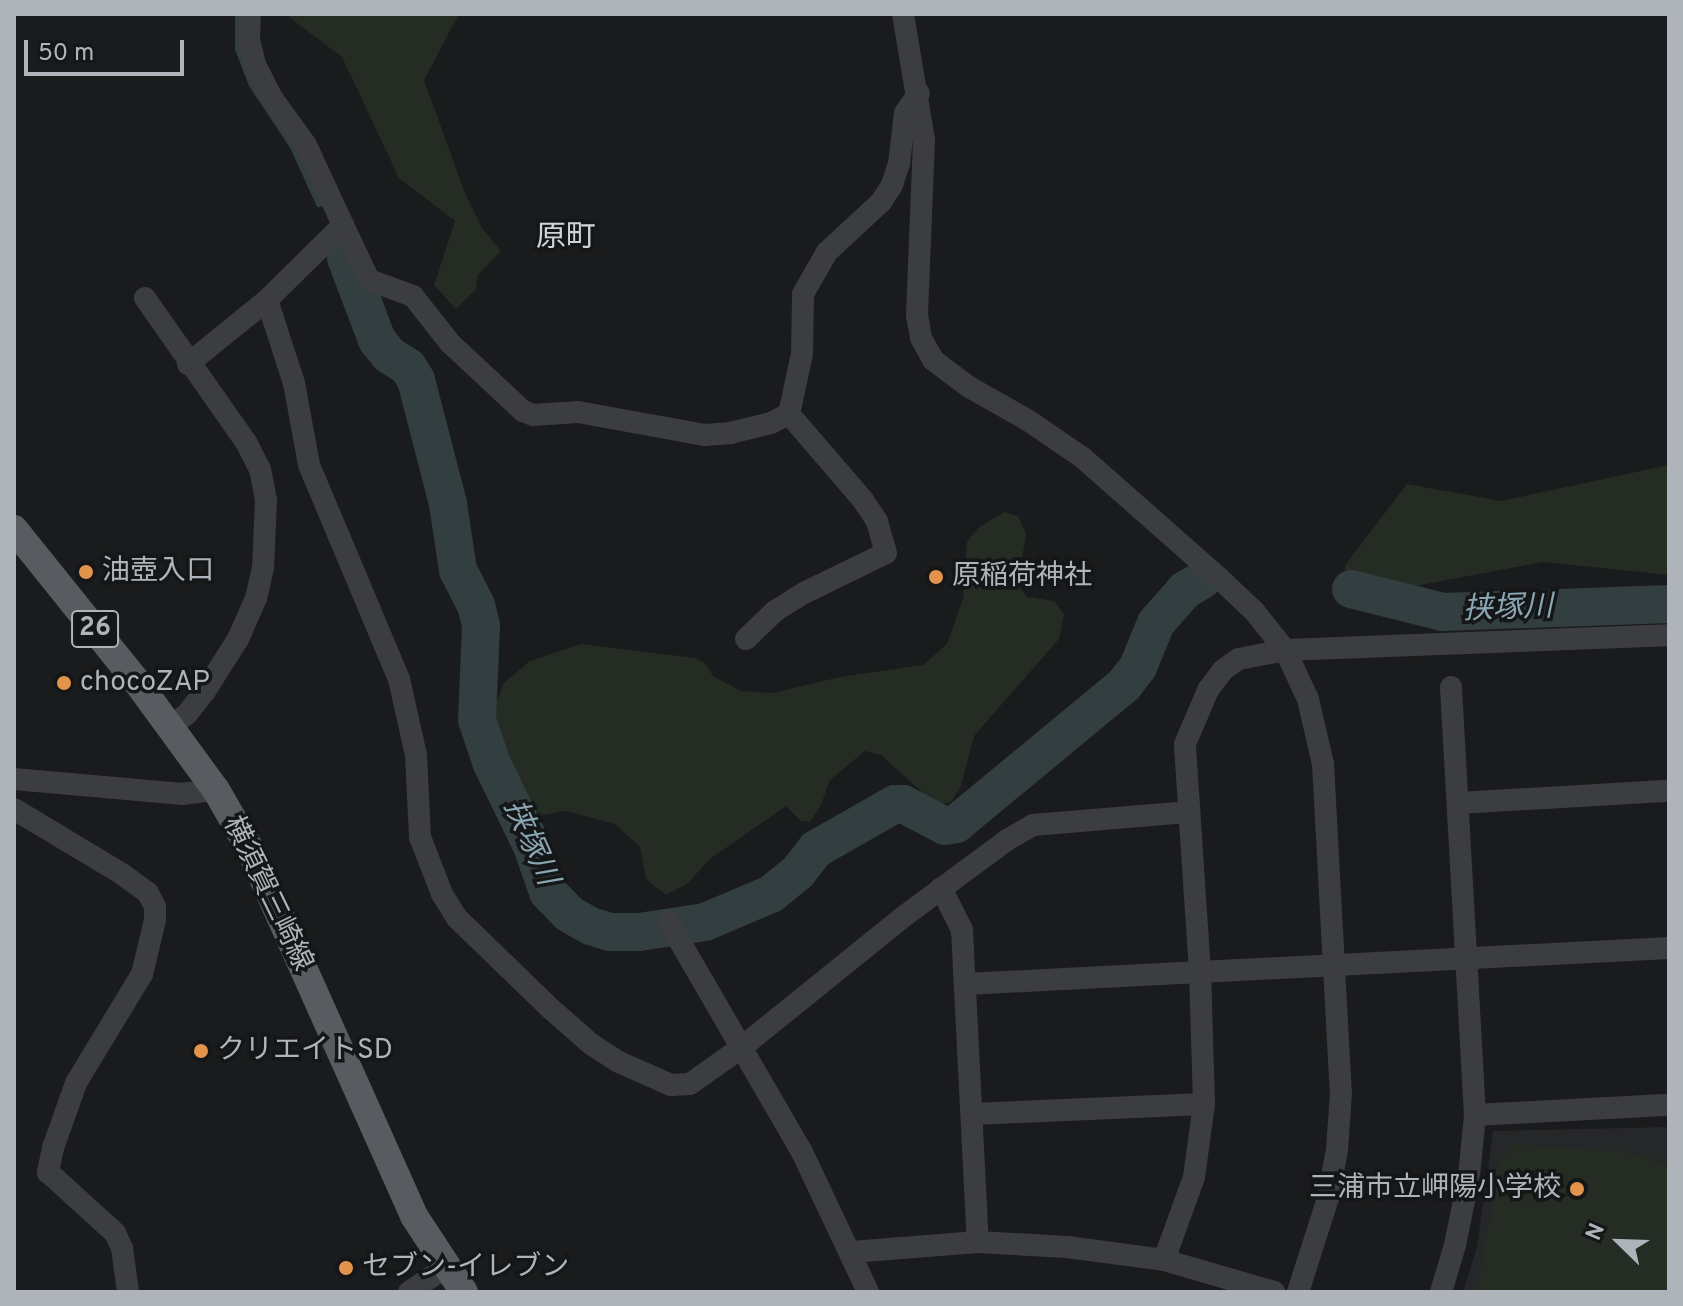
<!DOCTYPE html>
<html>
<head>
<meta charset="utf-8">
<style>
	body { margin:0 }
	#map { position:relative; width:1683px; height:1306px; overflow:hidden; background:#1a1b1c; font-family:Overpass,"Noto Sans JP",sans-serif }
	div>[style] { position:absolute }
	.built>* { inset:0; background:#262729 }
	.green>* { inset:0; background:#252c24 }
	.stream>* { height:6px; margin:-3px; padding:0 3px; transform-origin:3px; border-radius:3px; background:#333e41 }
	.river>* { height:38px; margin:-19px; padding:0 19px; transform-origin:19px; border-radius:19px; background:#333e41 }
	.minor>* { height:22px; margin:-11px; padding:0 11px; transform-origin:11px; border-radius:11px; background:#3c3d41 }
	.major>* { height:28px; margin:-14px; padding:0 14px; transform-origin:14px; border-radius:14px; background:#585b60 }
	.dots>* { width:22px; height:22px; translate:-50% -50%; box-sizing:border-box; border:4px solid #151617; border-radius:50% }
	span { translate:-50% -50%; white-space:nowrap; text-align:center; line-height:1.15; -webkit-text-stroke:7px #151617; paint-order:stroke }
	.shield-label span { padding:2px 6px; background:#151617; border:2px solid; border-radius:6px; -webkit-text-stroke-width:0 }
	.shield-label { font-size:26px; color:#aeb4ba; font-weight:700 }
	.poi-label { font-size:28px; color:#aeb4ba }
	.left { translate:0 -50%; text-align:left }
	.right { translate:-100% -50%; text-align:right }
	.street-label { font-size:28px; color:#aeb4ba }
	.neighbourhood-label { font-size:30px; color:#cfd2d7 }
	.water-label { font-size:30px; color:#89a6b2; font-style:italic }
	.frame { position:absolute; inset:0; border:16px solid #aeb4ba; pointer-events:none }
	.north { position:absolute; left:1579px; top:1202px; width:80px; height:80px; -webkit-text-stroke:6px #151617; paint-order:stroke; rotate:293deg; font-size:22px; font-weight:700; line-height:32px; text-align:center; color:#aeb4ba }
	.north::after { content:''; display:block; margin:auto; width:28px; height:36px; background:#aeb4ba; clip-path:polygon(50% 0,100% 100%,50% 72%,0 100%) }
	.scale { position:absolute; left:24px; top:40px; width:160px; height:36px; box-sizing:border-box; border:4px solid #aeb4ba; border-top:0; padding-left:10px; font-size:24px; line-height:28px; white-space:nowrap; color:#aeb4ba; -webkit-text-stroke:6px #151617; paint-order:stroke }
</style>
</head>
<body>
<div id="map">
	<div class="built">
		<i style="clip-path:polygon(1669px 1127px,1669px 1292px,1463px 1292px,1477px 1247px,1493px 1131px)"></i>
	</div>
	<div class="green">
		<i style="clip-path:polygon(285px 14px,459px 14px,424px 80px,465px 193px,482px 228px,501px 251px,478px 275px,476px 289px,456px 309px,434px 285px,455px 221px,399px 178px,342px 57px)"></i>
		<i style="clip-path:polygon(1669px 465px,1669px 575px,1543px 562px,1345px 599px,1345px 565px,1407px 484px,1501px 501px)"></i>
		<i style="clip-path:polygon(1004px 512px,1018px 516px,1026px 533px,1018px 586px,1027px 597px,1054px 601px,1064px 614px,1059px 639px,974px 736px,961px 786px,951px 802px,936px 805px,881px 755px,865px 751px,830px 780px,821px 805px,810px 822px,801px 821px,786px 806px,710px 859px,687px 884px,666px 895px,646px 879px,640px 847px,615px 824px,566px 811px,542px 815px,531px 808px,512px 785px,490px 717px,504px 683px,530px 661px,581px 644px,695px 658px,705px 663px,713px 676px,741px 691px,773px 693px,840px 677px,923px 665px,947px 644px,963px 599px,967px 542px,978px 528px)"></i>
		<i style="clip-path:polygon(1514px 1144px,1632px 1153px,1669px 1167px,1669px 1292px,1477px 1292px,1500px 1162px)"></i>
	</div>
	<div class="stream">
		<i style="left:238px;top:14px;width:35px;rotate:90deg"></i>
		<i style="left:238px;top:49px;width:39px;rotate:69deg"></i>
		<i style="left:252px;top:85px;width:74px;rotate:56.5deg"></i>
		<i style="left:293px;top:147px;width:63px;rotate:65.5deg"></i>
	</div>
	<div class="river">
		<i style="left:346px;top:258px;width:88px;rotate:69.3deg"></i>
		<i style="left:377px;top:340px;width:19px;rotate:51deg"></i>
		<i style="left:389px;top:355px;width:22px;rotate:32deg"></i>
		<i style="left:408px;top:367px;width:15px;rotate:58deg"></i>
		<i style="left:416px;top:380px;width:128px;rotate:75.5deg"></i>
		<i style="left:448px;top:504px;width:67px;rotate:81.4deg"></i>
		<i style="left:458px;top:570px;width:39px;rotate:63deg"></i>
		<i style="left:476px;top:605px;width:21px;rotate:76deg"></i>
		<i style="left:481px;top:625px;width:95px;rotate:92.4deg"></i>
		<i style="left:477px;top:720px;width:46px;rotate:71.2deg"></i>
		<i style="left:492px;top:764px;width:91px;rotate:64deg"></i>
		<i style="left:532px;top:846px;width:49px;rotate:70.8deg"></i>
		<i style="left:548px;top:892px;width:30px;rotate:46deg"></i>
		<i style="left:569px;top:914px;width:25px;rotate:29deg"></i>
		<i style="left:591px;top:926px;width:20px;rotate:18deg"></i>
		<i style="left:610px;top:932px;width:29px"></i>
		<i style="left:639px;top:932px;width:67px;rotate:-8.6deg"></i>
		<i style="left:705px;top:922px;width:72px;rotate:-23deg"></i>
		<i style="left:771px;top:894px;width:35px;rotate:-39deg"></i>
		<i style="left:798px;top:872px;width:29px;rotate:-52deg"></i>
		<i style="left:816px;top:849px;width:91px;rotate:-29.7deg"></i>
		<i style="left:895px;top:804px;width:8px"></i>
		<i style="left:903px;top:804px;width:47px;rotate:27.6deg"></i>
		<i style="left:945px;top:826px;width:11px;rotate:-10deg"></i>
		<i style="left:956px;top:824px;width:218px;rotate:-39.6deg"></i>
		<i style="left:1124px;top:685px;width:23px;rotate:-52deg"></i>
		<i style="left:1138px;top:667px;width:48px;rotate:-67.8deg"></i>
		<i style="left:1156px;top:623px;width:44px;rotate:-48.7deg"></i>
		<i style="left:1185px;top:590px;width:20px;rotate:-30deg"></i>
		<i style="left:1351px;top:589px;width:95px;rotate:14deg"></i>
		<i style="left:1443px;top:612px;width:226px;rotate:-2deg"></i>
	</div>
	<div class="minor">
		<i style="left:903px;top:14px;width:128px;rotate:80.5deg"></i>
		<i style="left:924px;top:140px;width:175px;rotate:92.3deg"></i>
		<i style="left:917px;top:315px;width:23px;rotate:80deg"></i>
		<i style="left:921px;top:338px;width:25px;rotate:61deg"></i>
		<i style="left:933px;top:360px;width:45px;rotate:36.9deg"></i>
		<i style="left:969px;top:387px;width:69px;rotate:29.5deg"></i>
		<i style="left:1029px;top:421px;width:65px;rotate:34.4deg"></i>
		<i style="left:1083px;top:458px;width:181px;rotate:41.4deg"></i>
		<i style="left:1219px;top:578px;width:48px;rotate:43.3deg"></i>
		<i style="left:1254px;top:611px;width:50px;rotate:51.5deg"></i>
		<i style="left:1285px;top:650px;width:54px;rotate:64.9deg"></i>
		<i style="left:1308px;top:699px;width:67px;rotate:77deg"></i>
		<i style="left:1323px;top:764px;width:328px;rotate:86.9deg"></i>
		<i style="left:1341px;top:1092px;width:58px;rotate:93.9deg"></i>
		<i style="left:1337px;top:1150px;width:49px;rotate:100.6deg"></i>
		<i style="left:1328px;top:1198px;width:99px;rotate:107.7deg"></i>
		<i style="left:343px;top:225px;width:61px;rotate:64.7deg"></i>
		<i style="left:369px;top:280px;width:47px;rotate:20deg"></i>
		<i style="left:413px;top:296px;width:60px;rotate:51.8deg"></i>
		<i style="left:450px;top:343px;width:100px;rotate:43deg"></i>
		<i style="left:523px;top:411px;width:11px;rotate:22deg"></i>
		<i style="left:533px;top:415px;width:45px;rotate:-3.8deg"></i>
		<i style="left:578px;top:412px;width:128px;rotate:10.3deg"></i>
		<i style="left:704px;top:435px;width:26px;rotate:-4deg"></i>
		<i style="left:730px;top:433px;width:42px;rotate:-13.7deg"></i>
		<i style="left:771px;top:423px;width:20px;rotate:-27deg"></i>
		<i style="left:789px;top:414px;width:61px;rotate:-77.8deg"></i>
		<i style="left:802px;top:354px;width:60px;rotate:-89deg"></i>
		<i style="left:803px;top:294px;width:48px;rotate:-60.3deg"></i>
		<i style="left:827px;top:252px;width:74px;rotate:-42.8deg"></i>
		<i style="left:881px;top:202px;width:20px;rotate:-57deg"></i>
		<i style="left:892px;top:185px;width:22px;rotate:-72deg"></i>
		<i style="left:899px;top:164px;width:51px;rotate:-83.3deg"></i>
		<i style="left:905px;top:113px;width:24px;rotate:-55deg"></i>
		<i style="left:145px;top:298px;width:176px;rotate:55deg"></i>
		<i style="left:246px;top:442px;width:30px;rotate:63deg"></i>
		<i style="left:260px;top:469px;width:32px;rotate:79deg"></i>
		<i style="left:266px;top:500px;width:68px;rotate:92.5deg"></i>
		<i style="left:263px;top:568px;width:31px;rotate:103deg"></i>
		<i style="left:256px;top:598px;width:45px;rotate:113.7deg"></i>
		<i style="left:238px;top:639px;width:62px;rotate:122.4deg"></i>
		<i style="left:205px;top:691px;width:29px;rotate:128deg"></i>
		<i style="left:187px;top:714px;width:20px;rotate:143deg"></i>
		<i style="left:267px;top:300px;width:87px;rotate:72deg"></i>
		<i style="left:294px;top:383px;width:83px;rotate:79.6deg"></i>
		<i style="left:309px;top:465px;width:232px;rotate:67.2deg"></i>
		<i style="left:399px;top:679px;width:78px;rotate:77.4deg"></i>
		<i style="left:416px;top:755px;width:82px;rotate:87.2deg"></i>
		<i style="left:420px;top:837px;width:61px;rotate:68.9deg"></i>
		<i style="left:442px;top:894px;width:28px;rotate:58deg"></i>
		<i style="left:457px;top:918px;width:131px;rotate:44.1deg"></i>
		<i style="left:551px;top:1009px;width:53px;rotate:41.2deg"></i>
		<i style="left:591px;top:1044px;width:33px;rotate:33deg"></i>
		<i style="left:619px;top:1062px;width:57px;rotate:23.9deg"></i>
		<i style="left:671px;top:1085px;width:19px;rotate:-3deg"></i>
		<i style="left:690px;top:1084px;width:64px;rotate:-35.4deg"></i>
		<i style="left:742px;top:1047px;width:207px;rotate:-38.9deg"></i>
		<i style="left:903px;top:917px;width:129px;rotate:-36.5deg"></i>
		<i style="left:1007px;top:840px;width:30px;rotate:-30deg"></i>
		<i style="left:1033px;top:825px;width:157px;rotate:-4.8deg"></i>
		<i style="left:188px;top:364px;width:102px;rotate:-39deg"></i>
		<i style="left:267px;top:300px;width:107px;rotate:-44.6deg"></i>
		<i style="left:343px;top:225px;width:88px;rotate:-114.8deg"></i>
		<i style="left:306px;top:145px;width:58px;rotate:-125.9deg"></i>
		<i style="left:272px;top:98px;width:37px;rotate:-117deg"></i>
		<i style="left:255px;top:65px;width:28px;rotate:-103deg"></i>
		<i style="left:249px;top:38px;width:24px;rotate:-88deg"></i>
		<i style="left:746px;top:639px;width:40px;rotate:-44deg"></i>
		<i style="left:775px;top:611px;width:34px;rotate:-32deg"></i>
		<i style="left:804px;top:593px;width:91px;rotate:-26deg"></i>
		<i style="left:886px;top:553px;width:33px;rotate:-106deg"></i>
		<i style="left:877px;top:521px;width:25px;rotate:-124deg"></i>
		<i style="left:863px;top:500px;width:113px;rotate:-130.7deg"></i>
		<i style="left:1451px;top:687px;width:429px;rotate:86.8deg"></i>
		<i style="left:14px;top:779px;width:169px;rotate:5.1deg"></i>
		<i style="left:182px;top:794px;width:34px;rotate:-7deg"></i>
		<i style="left:1458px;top:803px;width:211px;rotate:-3.3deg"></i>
		<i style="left:14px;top:809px;width:126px;rotate:31deg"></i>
		<i style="left:122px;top:874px;width:32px;rotate:36deg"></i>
		<i style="left:148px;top:893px;width:16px;rotate:63deg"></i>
		<i style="left:155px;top:907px;width:13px;rotate:90deg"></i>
		<i style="left:155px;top:920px;width:56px;rotate:103.5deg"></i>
		<i style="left:142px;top:974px;width:127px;rotate:121.2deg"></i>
		<i style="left:76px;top:1083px;width:69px;rotate:109.5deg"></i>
		<i style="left:53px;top:1148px;width:25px;rotate:102deg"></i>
		<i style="left:48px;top:1172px;width:91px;rotate:42.3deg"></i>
		<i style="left:115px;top:1233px;width:17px;rotate:65deg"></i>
		<i style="left:122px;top:1248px;width:44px;rotate:82.2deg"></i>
		<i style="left:941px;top:888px;width:47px;rotate:63.4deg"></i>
		<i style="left:962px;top:930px;width:312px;rotate:87.1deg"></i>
		<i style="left:668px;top:921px;width:265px;rotate:59.9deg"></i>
		<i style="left:801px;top:1150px;width:157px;rotate:64.7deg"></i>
		<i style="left:966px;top:984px;width:704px;rotate:-2.93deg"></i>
		<i style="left:973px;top:1114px;width:231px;rotate:-2.5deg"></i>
		<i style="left:851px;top:1252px;width:127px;rotate:-4.5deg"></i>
		<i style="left:978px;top:1242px;width:89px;rotate:3.2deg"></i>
		<i style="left:1067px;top:1247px;width:98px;rotate:7.6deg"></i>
		<i style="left:1164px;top:1260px;width:115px;rotate:16.2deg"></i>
		<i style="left:1164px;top:1260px;width:88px;rotate:-70.1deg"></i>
		<i style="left:1194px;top:1177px;width:74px;rotate:-82.2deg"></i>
		<i style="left:1204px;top:1104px;width:132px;rotate:-91.7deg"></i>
		<i style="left:1200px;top:972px;width:228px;rotate:-93.8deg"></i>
		<i style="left:1185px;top:744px;width:59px;rotate:-66.9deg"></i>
		<i style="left:1208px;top:690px;width:25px;rotate:-53deg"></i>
		<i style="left:1223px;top:670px;width:19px;rotate:-35deg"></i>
		<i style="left:1239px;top:659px;width:47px;rotate:-11.1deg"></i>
		<i style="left:1285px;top:650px;width:384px;rotate:-2.2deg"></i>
		<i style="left:409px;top:1292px;width:45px;rotate:-34deg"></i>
		<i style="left:1441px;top:1292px;width:49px;rotate:-73.4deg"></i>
		<i style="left:1455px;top:1245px;width:70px;rotate:-78.5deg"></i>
		<i style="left:1469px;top:1176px;width:61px;rotate:-84.4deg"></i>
		<i style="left:1475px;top:1115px;width:194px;rotate:-3deg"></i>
	</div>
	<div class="major">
		<i style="left:14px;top:529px;width:191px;rotate:51.2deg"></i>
		<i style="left:134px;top:678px;width:139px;rotate:53.8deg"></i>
		<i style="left:216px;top:790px;width:68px;rotate:60deg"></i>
		<i style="left:250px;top:849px;width:402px;rotate:65.9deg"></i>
		<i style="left:414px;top:1216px;width:91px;rotate:56.7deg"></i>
	</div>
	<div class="dots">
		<i style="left:86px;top:572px;background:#e2934c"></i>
		<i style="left:936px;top:577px;background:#e2934c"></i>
		<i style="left:64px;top:683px;background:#e2934c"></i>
		<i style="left:201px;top:1051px;background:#e2934c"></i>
		<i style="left:1577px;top:1189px;background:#e2934c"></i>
		<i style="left:346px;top:1268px;background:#e2934c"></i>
	</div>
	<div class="shield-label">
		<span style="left:95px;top:629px">26</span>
	</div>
	<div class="poi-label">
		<span class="left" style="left:102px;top:572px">油壺入口</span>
		<span class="left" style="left:952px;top:577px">原稲荷神社</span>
		<span class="left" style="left:80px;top:683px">chocoZAP</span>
		<span class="left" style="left:217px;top:1051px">クリエイトSD</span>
		<span class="right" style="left:1561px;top:1189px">三浦市立岬陽小学校</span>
		<span class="left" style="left:362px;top:1268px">セブン-イレブン</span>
	</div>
	<div class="street-label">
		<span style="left:267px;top:894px;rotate:64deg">横須賀三崎線</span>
	</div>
	<div class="neighbourhood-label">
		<span style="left:566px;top:239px">原町</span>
	</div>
	<div class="water-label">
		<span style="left:1508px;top:610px;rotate:-2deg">挟塚川</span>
		<span style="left:529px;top:843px;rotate:66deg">挟塚川</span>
	</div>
	<div class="frame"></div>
	<div class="north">N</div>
	<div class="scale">50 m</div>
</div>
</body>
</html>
